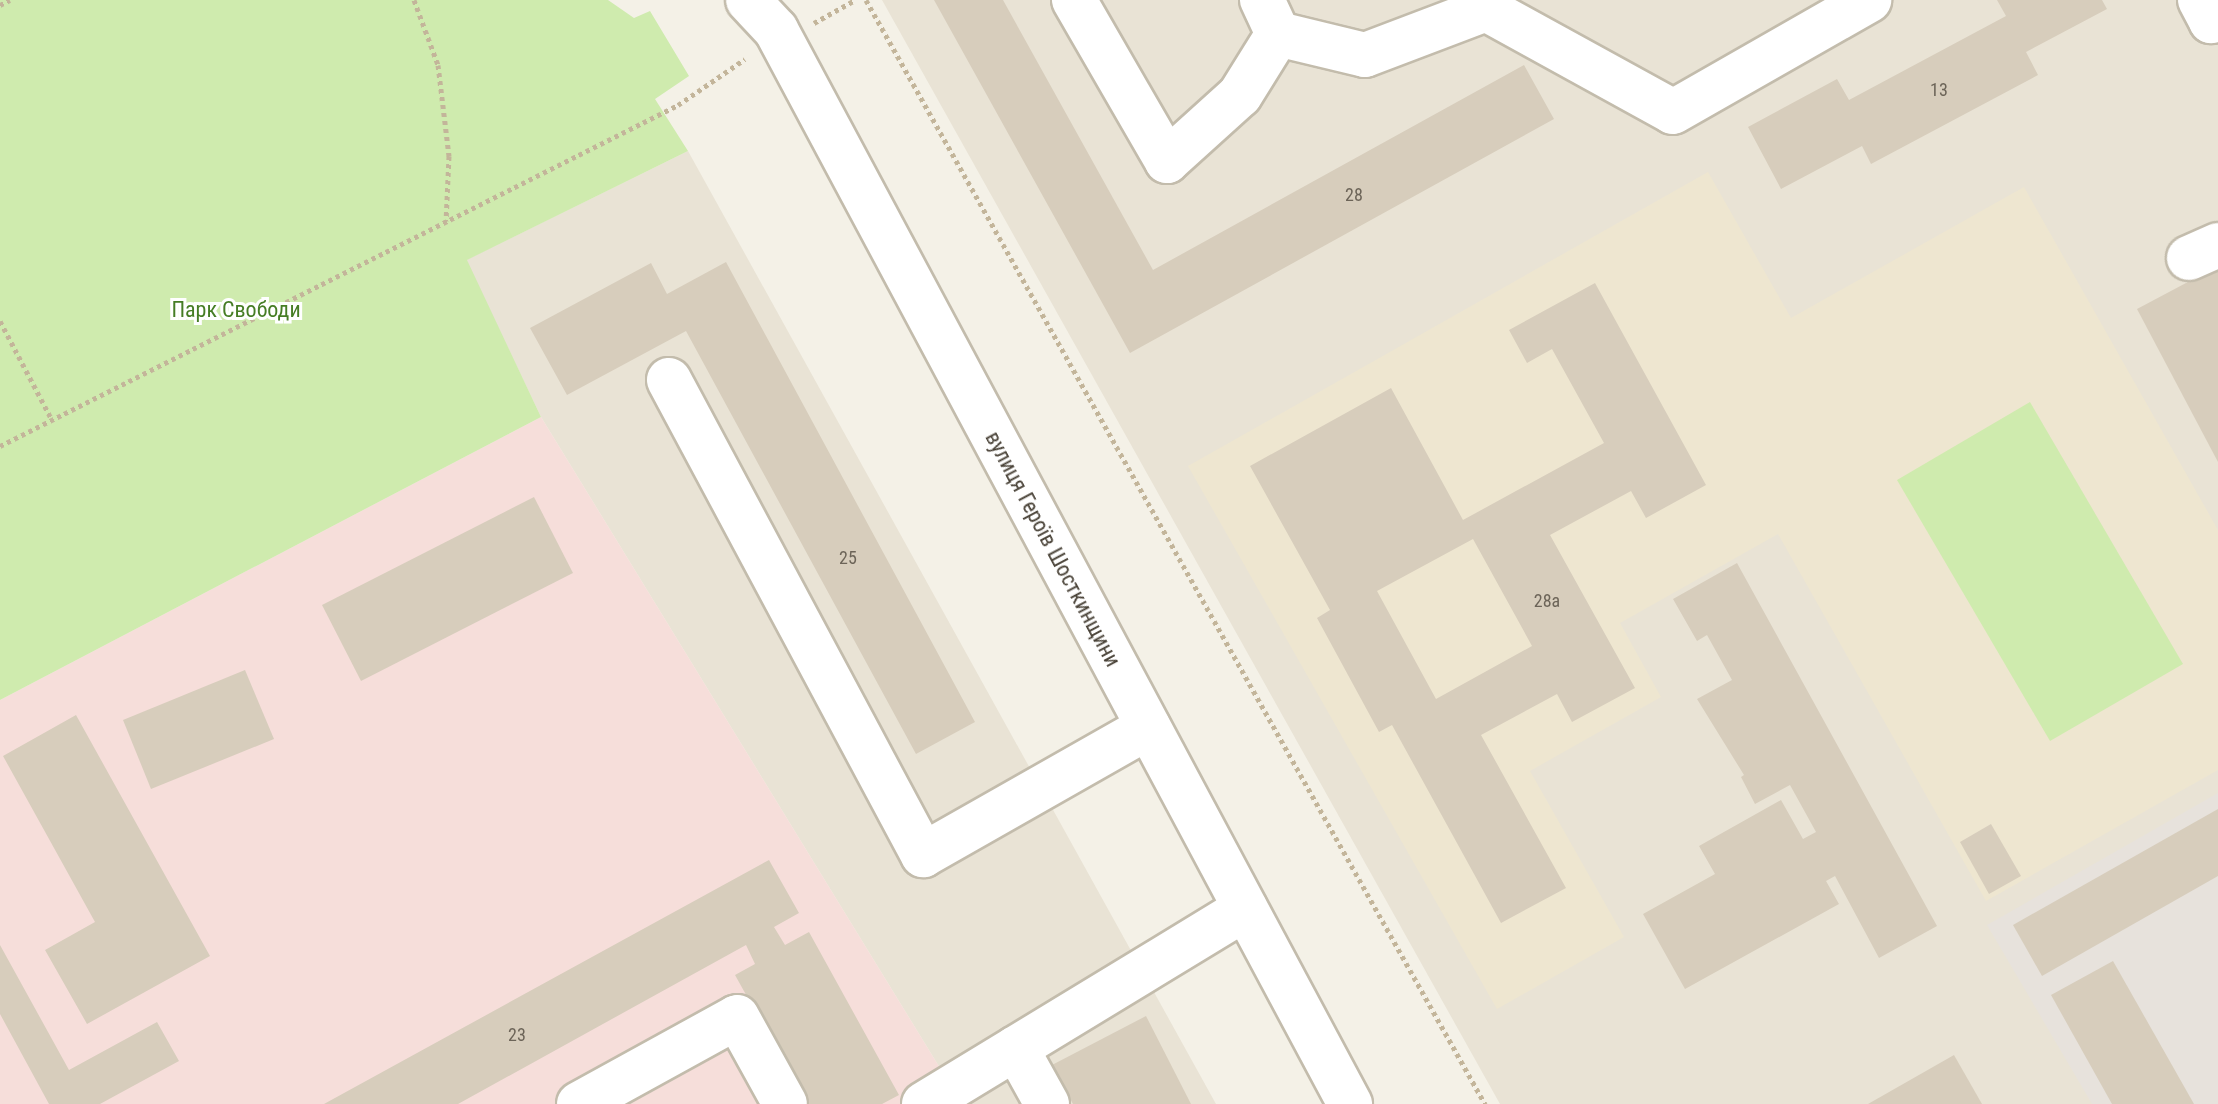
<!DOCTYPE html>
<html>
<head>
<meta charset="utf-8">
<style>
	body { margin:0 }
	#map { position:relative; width:2218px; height:1104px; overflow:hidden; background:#f4f1e7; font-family:"Roboto Condensed",sans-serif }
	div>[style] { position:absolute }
	.residential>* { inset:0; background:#e9e3d5 }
	.industrial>* { inset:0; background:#e7e2dc }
	.education>* { inset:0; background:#eee6d0 }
	.medical>* { inset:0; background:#f6deda }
	.green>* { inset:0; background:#cfebae }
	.building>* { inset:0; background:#d7cdbc }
	.path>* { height:5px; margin-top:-2.5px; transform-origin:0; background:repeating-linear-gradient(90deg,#c3b59a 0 4px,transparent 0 8px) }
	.roads { filter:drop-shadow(2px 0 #c3bcac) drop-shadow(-2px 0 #c3bcac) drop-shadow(0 2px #c3bcac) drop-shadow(0 -2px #c3bcac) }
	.minor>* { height:44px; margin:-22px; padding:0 22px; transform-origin:22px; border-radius:22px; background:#fff }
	span { translate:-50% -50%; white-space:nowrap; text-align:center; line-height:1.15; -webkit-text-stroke:6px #fff; paint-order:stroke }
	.number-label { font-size:18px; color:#6c6458 }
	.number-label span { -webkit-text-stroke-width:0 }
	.park-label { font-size:22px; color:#467d25 }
	.street-label { font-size:22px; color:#484136 }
</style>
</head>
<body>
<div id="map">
	<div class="residential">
		<i style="clip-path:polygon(882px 0,2218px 0,2218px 1104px,1500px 1104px)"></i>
		<i style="clip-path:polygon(688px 151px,1216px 1104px,962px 1104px,541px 417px,466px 260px)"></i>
	</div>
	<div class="industrial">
		<i style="clip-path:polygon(2218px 793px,2218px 1104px,2092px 1104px,1987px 925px)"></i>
	</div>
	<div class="education">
		<i style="clip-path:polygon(1708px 172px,1791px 318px,2024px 187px,2218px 530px,2218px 770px,1986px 901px,1778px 534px,1620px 623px,1661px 697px,1530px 771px,1624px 937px,1497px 1009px,1188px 466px)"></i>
	</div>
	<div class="medical">
		<i style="clip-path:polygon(541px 417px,962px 1104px,0 1104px,0 700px)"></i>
	</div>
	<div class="green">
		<i style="clip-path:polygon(0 0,608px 0,634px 18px,650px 11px,689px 76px,655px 99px,688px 151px,467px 260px,541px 417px,0 700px)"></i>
		<i style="clip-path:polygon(2030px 402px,2183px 664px,2050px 741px,1897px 480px)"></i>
	</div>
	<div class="building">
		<i style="clip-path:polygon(934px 0,1003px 0,1153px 270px,1524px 65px,1554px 119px,1130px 353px)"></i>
		<i style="clip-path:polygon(1997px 0,2102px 0,2107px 9px,2026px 52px,2038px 75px,1871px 164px,1862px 146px,1781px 189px,1748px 127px,1837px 79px,1849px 100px,2006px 16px)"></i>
		<i style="clip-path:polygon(726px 262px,975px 722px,916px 754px,686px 331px,567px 395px,530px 328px,651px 263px,667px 294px)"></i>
		<i style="clip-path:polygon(2218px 266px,2218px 462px,2137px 309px)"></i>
		<i style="clip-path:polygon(evenodd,1595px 283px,1706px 485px,1646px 518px,1631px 491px,1550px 535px,1635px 688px,1572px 722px,1557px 694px,1481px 735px,1566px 888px,1501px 923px,1392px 725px,1379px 732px,1317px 618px,1330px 610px,1250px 466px,1391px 388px,1463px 520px,1604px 443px,1552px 349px,1527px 363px,1509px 330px,1595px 283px,1473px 539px,1532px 646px,1436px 699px,1377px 591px,1473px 539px)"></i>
		<i style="clip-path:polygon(534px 497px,573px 573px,361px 681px,322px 605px)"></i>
		<i style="clip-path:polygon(1737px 563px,1937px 926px,1879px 958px,1835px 876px,1826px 881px,1839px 904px,1685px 989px,1643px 914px,1715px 874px,1699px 846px,1781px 800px,1803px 839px,1816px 832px,1790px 785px,1755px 804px,1741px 777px,1744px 775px,1697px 699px,1732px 680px,1707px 635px,1697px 641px,1673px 599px)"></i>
		<i style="clip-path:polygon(245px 670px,274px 739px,151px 789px,123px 720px)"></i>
		<i style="clip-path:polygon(76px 715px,210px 956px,87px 1024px,45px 950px,95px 922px,3px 756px)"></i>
		<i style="clip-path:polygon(2218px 809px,2218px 876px,2042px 976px,2013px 925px)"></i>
		<i style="clip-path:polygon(1991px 824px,2021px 876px,1989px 894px,1960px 842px)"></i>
		<i style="clip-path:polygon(769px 860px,799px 913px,774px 927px,785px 945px,809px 932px,899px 1095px,882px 1104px,807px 1104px,735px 975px,755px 964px,746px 945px,458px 1104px,324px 1104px)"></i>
		<i style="clip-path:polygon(0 945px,69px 1070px,157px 1022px,179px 1061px,100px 1104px,49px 1104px,0 1014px)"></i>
		<i style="clip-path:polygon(2113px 961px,2194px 1104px,2112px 1104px,2051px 995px)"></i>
		<i style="clip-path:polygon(1146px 1016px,1191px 1104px,1073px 1104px,1052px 1065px)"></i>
		<i style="clip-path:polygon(1954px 1055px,1982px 1104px,1868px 1104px)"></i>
	</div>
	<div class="path">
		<i style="left:414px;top:0;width:69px;rotate:69.7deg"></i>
		<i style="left:438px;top:65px;width:92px;rotate:83.1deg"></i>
		<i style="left:449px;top:156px;width:65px;rotate:92.6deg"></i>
		<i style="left:866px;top:0;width:1266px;rotate:60.72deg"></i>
		<i style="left:0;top:5px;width:11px;rotate:-27deg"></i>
		<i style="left:814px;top:23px;width:47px;rotate:-29.3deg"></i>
		<i style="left:0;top:321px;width:112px;rotate:62.3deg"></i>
		<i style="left:0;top:446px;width:759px;rotate:-26.7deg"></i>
		<i style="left:678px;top:105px;width:81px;rotate:-34.5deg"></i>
	</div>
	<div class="roads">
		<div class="minor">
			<i style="left:748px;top:0;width:41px;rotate:47deg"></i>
			<i style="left:776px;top:30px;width:1218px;rotate:61.88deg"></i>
			<i style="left:1074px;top:0;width:186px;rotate:60deg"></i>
			<i style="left:1167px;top:161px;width:98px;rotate:-42.1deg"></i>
			<i style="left:1240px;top:95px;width:72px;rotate:-58.1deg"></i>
			<i style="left:1278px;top:34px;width:38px;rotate:-115deg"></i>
			<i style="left:2200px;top:0;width:24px;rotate:62deg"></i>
			<i style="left:2211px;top:21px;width:8px;rotate:-30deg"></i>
			<i style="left:1278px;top:34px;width:89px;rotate:13.6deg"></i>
			<i style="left:1365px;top:55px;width:129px;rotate:-20.8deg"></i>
			<i style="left:1486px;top:9px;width:213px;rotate:28.8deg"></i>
			<i style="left:1673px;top:112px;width:226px;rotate:-29.7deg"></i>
			<i style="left:2189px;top:258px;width:32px;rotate:-24deg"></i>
			<i style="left:669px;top:380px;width:539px;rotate:61.86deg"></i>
			<i style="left:923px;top:855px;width:259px;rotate:-29.6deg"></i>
			<i style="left:1016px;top:1048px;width:64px;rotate:61deg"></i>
			<i style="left:579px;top:1104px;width:180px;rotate:-28.8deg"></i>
			<i style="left:737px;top:1017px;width:99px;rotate:61.1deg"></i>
			<i style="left:924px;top:1104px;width:376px;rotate:-31.3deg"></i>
		</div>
	</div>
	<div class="number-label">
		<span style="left:1939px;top:90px">13</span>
		<span style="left:1354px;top:195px">28</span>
		<span style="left:848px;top:558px">25</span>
		<span style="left:1547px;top:601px">28а</span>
		<span style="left:517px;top:1035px">23</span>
	</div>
	<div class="park-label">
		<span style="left:236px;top:310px">Парк Свободи</span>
	</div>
	<div class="street-label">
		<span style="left:1053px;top:549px;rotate:62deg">вулиця Героїв Шосткинщини</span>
	</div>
</div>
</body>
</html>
